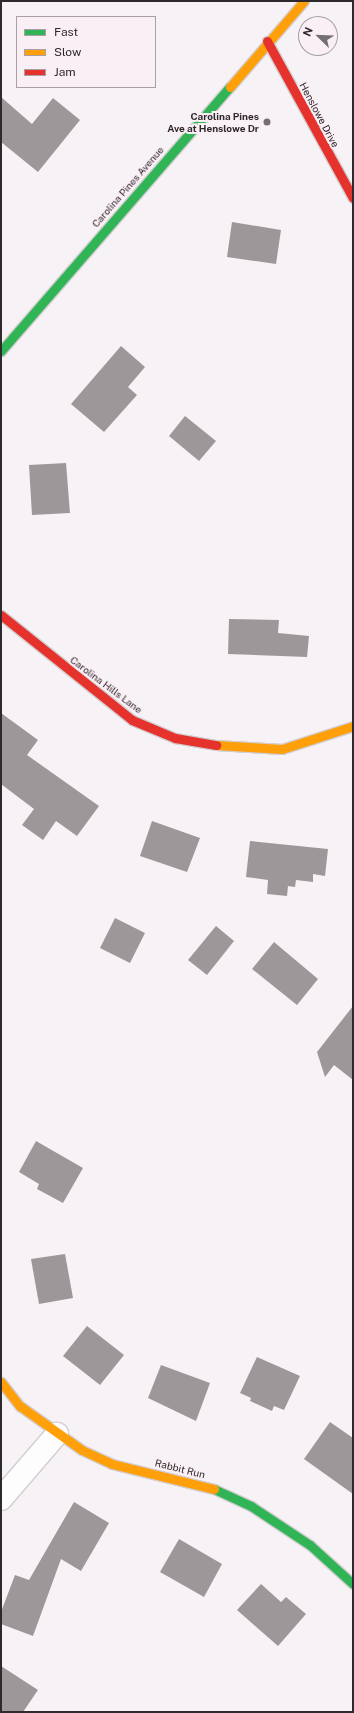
<!DOCTYPE html>
<html>
<head>
<meta charset="utf-8">
<style>
	body { margin:0 }
	#map { position:relative; width:354px; height:1713px; overflow:hidden; background:#f7f2f5; font-family:"Public Sans",sans-serif }
	div>[style] { position:absolute }
	.building>* { inset:0; background:#9c989a }
	.roads { filter:drop-shadow(1px 0 #d2ced0) drop-shadow(-1px 0 #d2ced0) drop-shadow(0 1px #d2ced0) drop-shadow(0 -1px #d2ced0) }
	.street>* { height:22px; margin:-11px; padding:0 11px; transform-origin:11px; border-radius:11px; background:#fefdfe }
	.fast>* { height:9px; margin:-4.5px; padding:0 4.5px; transform-origin:4.5px; border-radius:4.5px; background:#30b455 }
	.slow>* { height:9px; margin:-4.5px; padding:0 4.5px; transform-origin:4.5px; border-radius:4.5px; background:#ff9f0a }
	.jam>* { height:9px; margin:-4.5px; padding:0 4.5px; transform-origin:4.5px; border-radius:4.5px; background:#e5322d }
	.dots>* { width:11px; height:11px; translate:-50% -50%; box-sizing:border-box; border:2px solid #faeff5; border-radius:50% }
	span { translate:-50% -50%; white-space:nowrap; text-align:center; line-height:1.15; -webkit-text-stroke:4px #faeff5; paint-order:stroke }
	.street-label { font-size:10px; color:#2e292c }
	.poi-label { font-size:10px; color:#2e292c; font-weight:700 }
	.right { translate:-100% -50%; text-align:right }
	.frame { position:absolute; inset:0; border:2px solid #2e292c; pointer-events:none }
	.legend { position:absolute; left:16px; top:16px; width:140px; height:72px; box-sizing:border-box; background:#faeff5; border:1px solid #a8a0a5; margin:0; padding:5px 7px; list-style:none; font-size:12px; color:#2e292c }
	.legend li { display:flex; align-items:center; gap:8px; height:20px }
	.legend b { width:20px; border:1px solid #a8a0a5 }
	.north { position:absolute; left:298px; top:16px; width:40px; height:40px; box-sizing:border-box; background:#faeff5; border:1px solid #a8a0a5; border-radius:50%; rotate:293deg; font-size:11px; font-weight:700; line-height:16px; text-align:center; color:#2e292c }
	.north::after { content:''; display:block; margin:auto; width:14px; height:18px; background:#746f72; clip-path:polygon(50% 0,100% 100%,50% 72%,0 100%) }
</style>
</head>
<body>
<div id="map">
	<div class="building">
		<i style="clip-path:polygon(1px 97px,32px 124px,53px 98px,80px 120px,38px 172px,1px 142px)"></i>
		<i style="clip-path:polygon(232px 222px,281px 230px,276px 264px,227px 257px)"></i>
		<i style="clip-path:polygon(121px 346px,145px 367px,128px 387px,137px 395px,104px 432px,71px 404px)"></i>
		<i style="clip-path:polygon(185px 416px,216px 441px,199px 461px,169px 436px)"></i>
		<i style="clip-path:polygon(66px 463px,70px 513px,32px 515px,29px 465px)"></i>
		<i style="clip-path:polygon(229px 619px,279px 620px,278px 633px,309px 636px,307px 657px,228px 654px)"></i>
		<i style="clip-path:polygon(1px 713px,38px 740px,27px 755px,99px 806px,77px 836px,56px 821px,43px 840px,22px 825px,34px 809px,1px 784px)"></i>
		<i style="clip-path:polygon(152px 821px,200px 838px,187px 872px,140px 856px)"></i>
		<i style="clip-path:polygon(250px 841px,328px 849px,325px 876px,313px 874px,313px 882px,296px 880px,295px 887px,288px 886px,287px 896px,267px 894px,268px 880px,246px 877px)"></i>
		<i style="clip-path:polygon(115px 918px,145px 933px,130px 963px,100px 948px)"></i>
		<i style="clip-path:polygon(216px 926px,234px 941px,207px 975px,188px 960px)"></i>
		<i style="clip-path:polygon(274px 942px,318px 979px,297px 1005px,252px 969px)"></i>
		<i style="clip-path:polygon(353px 1006px,353px 1080px,334px 1065px,325px 1077px,317px 1052px)"></i>
		<i style="clip-path:polygon(36px 1141px,83px 1168px,63px 1203px,37px 1189px,39px 1184px,19px 1172px)"></i>
		<i style="clip-path:polygon(65px 1254px,73px 1298px,39px 1304px,31px 1259px)"></i>
		<i style="clip-path:polygon(87px 1326px,124px 1355px,100px 1385px,63px 1356px)"></i>
		<i style="clip-path:polygon(257px 1357px,300px 1376px,284px 1410px,274px 1406px,272px 1411px,250px 1401px,251px 1398px,240px 1393px)"></i>
		<i style="clip-path:polygon(161px 1365px,210px 1383px,196px 1421px,148px 1398px)"></i>
		<i style="clip-path:polygon(330px 1422px,353px 1438px,353px 1494px,304px 1459px)"></i>
		<i style="clip-path:polygon(74px 1502px,109px 1523px,81px 1571px,61px 1559px,33px 1636px,1px 1624px,1px 1612px,15px 1575px,29px 1580px)"></i>
		<i style="clip-path:polygon(179px 1539px,222px 1564px,204px 1597px,160px 1572px)"></i>
		<i style="clip-path:polygon(261px 1584px,281px 1602px,286px 1597px,306px 1614px,278px 1646px,237px 1610px)"></i>
		<i style="clip-path:polygon(1px 1666px,38px 1690px,23px 1712px,1px 1712px)"></i>
	</div>
	<div class="roads">
		<div class="street">
			<i style="left:1px;top:1499px;width:86px;rotate:-49.3deg"></i>
		</div>
		<div class="fast">
			<i style="left:1px;top:351px;width:349px;rotate:-49.1deg"></i>
			<i style="left:214px;top:1489px;width:41px;rotate:24.7deg"></i>
			<i style="left:251px;top:1506px;width:71px;rotate:33.5deg"></i>
			<i style="left:310px;top:1545px;width:58px;rotate:42.2deg"></i>
		</div>
		<div class="slow">
			<i style="left:230px;top:87px;width:113px;rotate:-49.3deg"></i>
			<i style="left:216px;top:745px;width:66px;rotate:3.5deg"></i>
			<i style="left:282px;top:749px;width:75px;rotate:-17.9deg"></i>
			<i style="left:1px;top:1382px;width:31px;rotate:52deg"></i>
			<i style="left:20px;top:1406px;width:76px;rotate:35.4deg"></i>
			<i style="left:82px;top:1450px;width:33px;rotate:25deg"></i>
			<i style="left:112px;top:1464px;width:105px;rotate:13.8deg"></i>
		</div>
		<div class="jam">
			<i style="left:267px;top:41px;width:179px;rotate:61.3deg"></i>
			<i style="left:1px;top:615px;width:168px;rotate:38.7deg"></i>
			<i style="left:132px;top:720px;width:47px;rotate:22.7deg"></i>
			<i style="left:175px;top:738px;width:42px;rotate:9.7deg"></i>
		</div>
	</div>
	<div class="dots">
		<i style="left:267px;top:122px;background:#746f72"></i>
	</div>
	<div class="street-label">
		<span style="left:319px;top:115px;rotate:62deg">Henslowe Drive</span>
		<span style="left:128px;top:187px;rotate:-49deg">Carolina Pines Avenue</span>
		<span style="left:106px;top:685px;rotate:37deg">Carolina Hills Lane</span>
		<span style="left:180px;top:1469px;rotate:14deg">Rabbit Run</span>
	</div>
	<div class="poi-label">
		<span class="right" style="left:259px;top:122px">Carolina Pines<br>Ave at Henslowe Dr</span>
	</div>
	<div class="frame"></div>
	<ul class="legend">
	<li><b style="height:5px;background:#30b455"></b>Fast</li>
	<li><b style="height:5px;background:#ff9f0a"></b>Slow</li>
	<li><b style="height:5px;background:#e5322d"></b>Jam</li>
	</ul>
	<div class="north">N</div>
</div>
</body>
</html>
